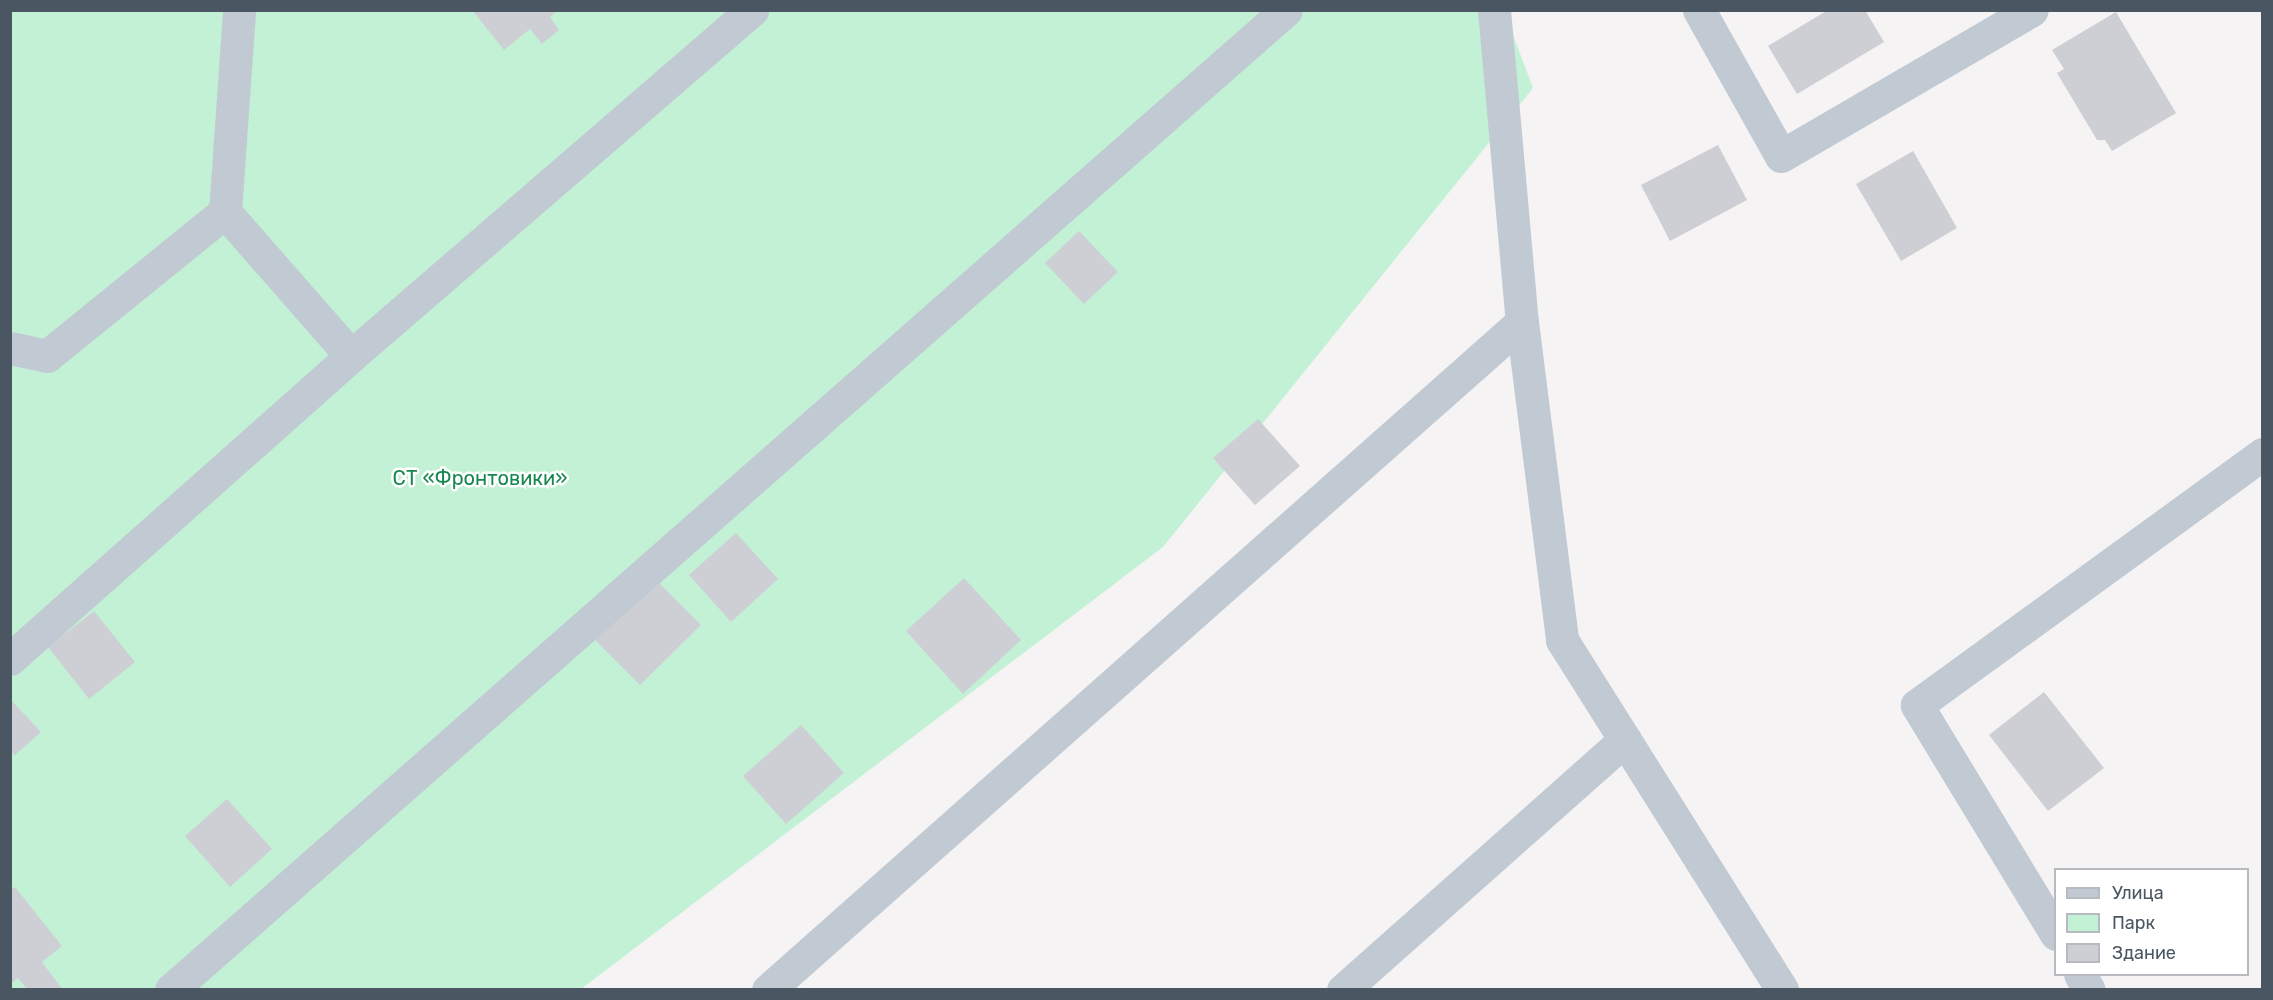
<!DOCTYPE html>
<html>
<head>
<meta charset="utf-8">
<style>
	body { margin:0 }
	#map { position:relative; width:2273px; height:1000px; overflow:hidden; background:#f5f3f3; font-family:Rubik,sans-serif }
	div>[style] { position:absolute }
	.green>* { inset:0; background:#c3f1d5 }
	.building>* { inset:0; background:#cdcfd5 }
	.minor>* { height:33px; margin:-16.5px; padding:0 16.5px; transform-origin:16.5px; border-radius:16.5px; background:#c1cad2 }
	span { translate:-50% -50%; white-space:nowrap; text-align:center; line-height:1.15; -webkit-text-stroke:5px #fff; paint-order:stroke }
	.park-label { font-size:20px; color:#17864f }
	.frame { position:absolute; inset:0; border:12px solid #4a5661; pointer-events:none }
	.legend { position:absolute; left:2054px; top:868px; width:195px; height:108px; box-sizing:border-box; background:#fff; border:2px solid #b7bbc0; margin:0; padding:8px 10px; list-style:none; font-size:18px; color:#4a5661 }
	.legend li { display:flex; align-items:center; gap:12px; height:30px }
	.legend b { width:30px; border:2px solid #b7bbc0 }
</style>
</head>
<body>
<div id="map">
	<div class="green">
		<i style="clip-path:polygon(10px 11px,1504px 11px,1533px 88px,1163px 547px,581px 989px,11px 989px)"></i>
	</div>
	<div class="building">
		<i style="clip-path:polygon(472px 10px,558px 10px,550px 17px,559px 30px,542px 44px,530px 29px,504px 50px)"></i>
		<i style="clip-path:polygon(1828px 10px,1865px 10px,1884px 42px,1797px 94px,1768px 46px)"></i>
		<i style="clip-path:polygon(2116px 12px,2176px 113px,2112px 151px,2105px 140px,2097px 140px,2057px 73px,2064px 69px,2052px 50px)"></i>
		<i style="clip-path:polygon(1718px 145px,1747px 200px,1670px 241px,1641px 185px)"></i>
		<i style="clip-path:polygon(1913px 151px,1957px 228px,1901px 261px,1856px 184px)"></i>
		<i style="clip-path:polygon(1079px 231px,1118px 272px,1084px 304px,1045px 263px)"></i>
		<i style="clip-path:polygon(1258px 419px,1300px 466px,1255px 505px,1213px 458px)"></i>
		<i style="clip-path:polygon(736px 533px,778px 579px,731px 622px,689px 575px)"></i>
		<i style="clip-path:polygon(964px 578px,1021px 640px,963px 694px,906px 631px)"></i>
		<i style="clip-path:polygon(655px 579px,701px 625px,640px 685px,594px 639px)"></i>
		<i style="clip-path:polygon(94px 611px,135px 662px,89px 699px,48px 647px)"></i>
		<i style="clip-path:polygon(2044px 692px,2104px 768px,2048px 811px,1989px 735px)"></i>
		<i style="clip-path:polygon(10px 699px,41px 732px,15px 755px,10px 751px)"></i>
		<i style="clip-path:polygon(801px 725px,844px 773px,786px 824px,743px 776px)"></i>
		<i style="clip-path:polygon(227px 799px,272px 849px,230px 887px,185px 836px)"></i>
		<i style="clip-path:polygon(15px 887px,62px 946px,42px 962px,63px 990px,28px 990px,18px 978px,10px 984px,10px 890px)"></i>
	</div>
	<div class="minor">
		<i style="left:1494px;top:10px;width:313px;rotate:84.9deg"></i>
		<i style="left:1522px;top:322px;width:321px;rotate:82.8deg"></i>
		<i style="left:1562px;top:640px;width:413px;rotate:57.8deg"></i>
		<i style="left:1699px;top:10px;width:167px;rotate:60.7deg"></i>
		<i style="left:1781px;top:156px;width:290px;rotate:-30.2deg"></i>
		<i style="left:225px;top:212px;width:191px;rotate:48.8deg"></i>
		<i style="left:10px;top:348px;width:38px;rotate:12deg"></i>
		<i style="left:47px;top:356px;width:229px;rotate:-39deg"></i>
		<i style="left:225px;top:212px;width:202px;rotate:-86deg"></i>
		<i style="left:10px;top:659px;width:456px;rotate:-41.6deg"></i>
		<i style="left:351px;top:356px;width:530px;rotate:-40.79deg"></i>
		<i style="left:2056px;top:934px;width:268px;rotate:-121.3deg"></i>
		<i style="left:1917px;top:705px;width:427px;rotate:-36deg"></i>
		<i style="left:2080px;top:974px;width:18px;rotate:61deg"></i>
		<i style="left:171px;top:990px;width:1484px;rotate:-41.31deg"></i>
		<i style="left:768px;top:990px;width:1007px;rotate:-41.54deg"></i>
		<i style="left:1343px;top:990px;width:377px;rotate:-41.6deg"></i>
	</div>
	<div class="park-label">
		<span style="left:480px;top:478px">СТ «Фронтовики»</span>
	</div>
	<div class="frame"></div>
	<ul class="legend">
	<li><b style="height:8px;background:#c1cad2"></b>Улица</li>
	<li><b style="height:16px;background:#c3f1d5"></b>Парк</li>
	<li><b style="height:16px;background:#cdcfd5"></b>Здание</li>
	</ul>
</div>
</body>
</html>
